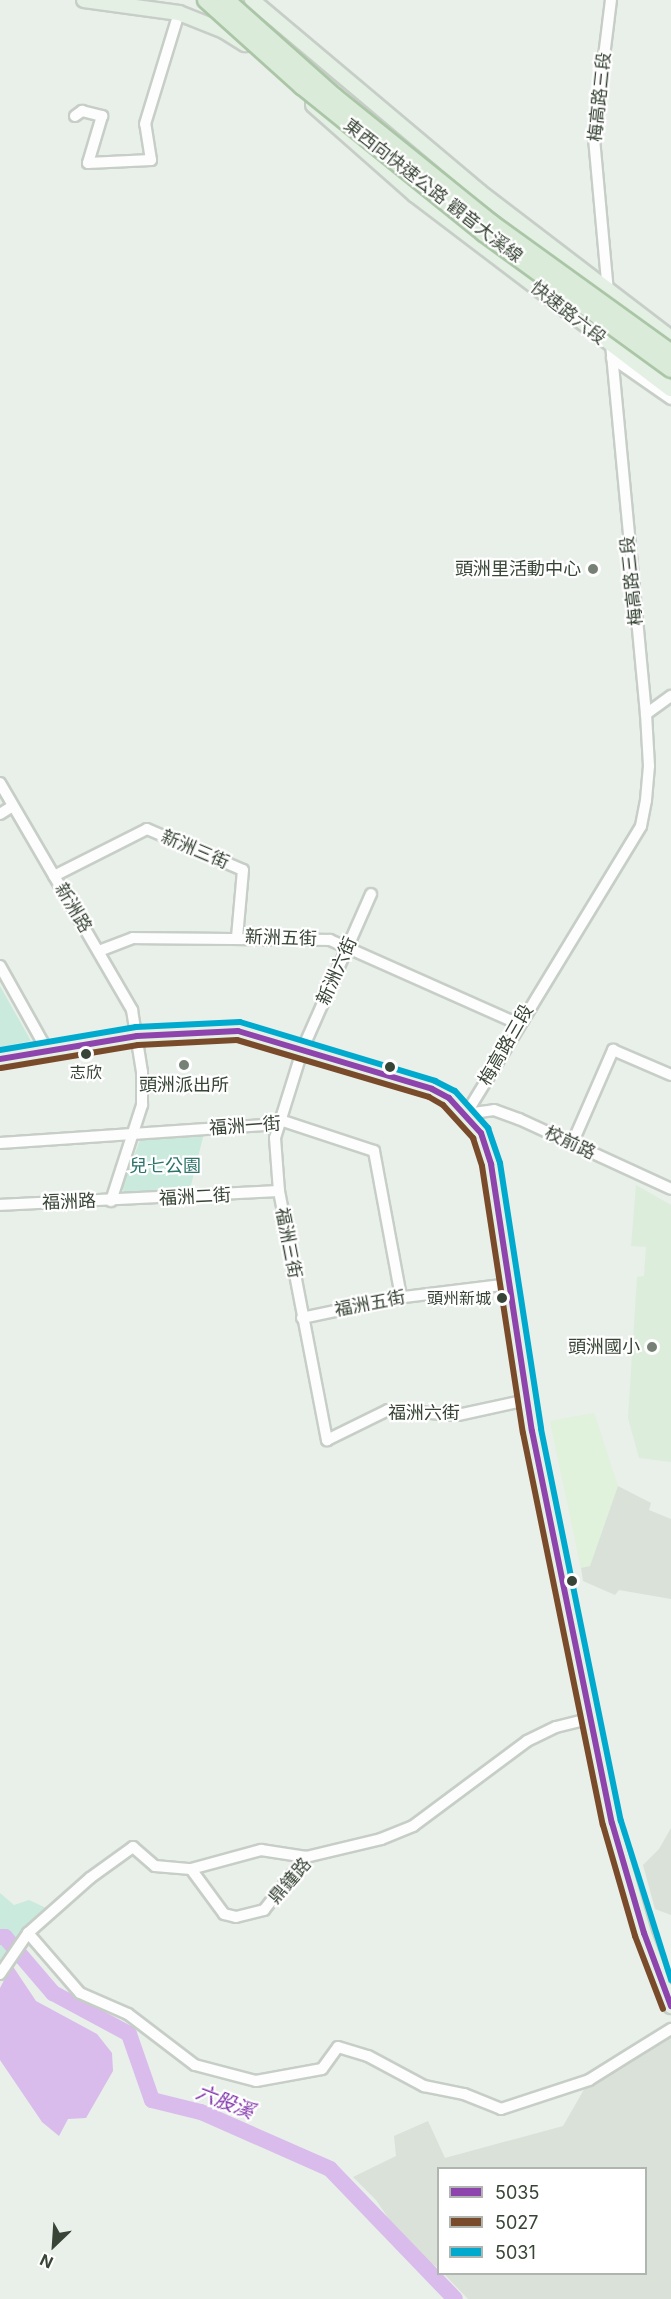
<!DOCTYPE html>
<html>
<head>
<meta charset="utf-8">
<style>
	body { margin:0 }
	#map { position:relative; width:671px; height:2299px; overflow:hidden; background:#e9efe9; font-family:Inter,"Noto Sans TC",sans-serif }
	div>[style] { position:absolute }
	.commercial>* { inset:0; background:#e0f1dc }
	.industrial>* { inset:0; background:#dae1d9 }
	.education>* { inset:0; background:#dceddc }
	.green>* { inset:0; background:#caeadd }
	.water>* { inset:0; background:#d9bbec }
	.river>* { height:16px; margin:-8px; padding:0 8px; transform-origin:8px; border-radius:8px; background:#d9bbec }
	.roads { filter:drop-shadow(2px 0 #c7cdc7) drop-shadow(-2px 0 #c7cdc7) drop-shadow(0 2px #c7cdc7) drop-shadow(0 -2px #c7cdc7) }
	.minor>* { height:10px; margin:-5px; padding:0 5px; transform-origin:5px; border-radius:5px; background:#fcfdfc }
	.major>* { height:14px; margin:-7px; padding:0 7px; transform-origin:7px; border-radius:7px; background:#e4f0e4 }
	.bridges { filter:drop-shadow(2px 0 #aac6a6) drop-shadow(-2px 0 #aac6a6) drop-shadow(0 2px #aac6a6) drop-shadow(0 -2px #aac6a6) }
	.highway-bridge>* { height:16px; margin:-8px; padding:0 8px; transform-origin:8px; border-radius:8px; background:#dbebd9 }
	.bus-1>* { height:6px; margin:-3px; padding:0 3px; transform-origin:3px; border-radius:3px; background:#8e44ad }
	.bus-2>* { height:6px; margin:-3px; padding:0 3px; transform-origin:3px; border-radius:3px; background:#7a4b2a }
	.bus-3>* { height:6px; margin:-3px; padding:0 3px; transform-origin:3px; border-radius:3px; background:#00a9ce }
	.dots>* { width:16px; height:16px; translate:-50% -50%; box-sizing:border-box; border:3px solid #fff; border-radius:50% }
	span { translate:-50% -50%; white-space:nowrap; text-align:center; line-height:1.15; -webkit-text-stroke:4.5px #fff; paint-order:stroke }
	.bus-label { font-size:16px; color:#384536 }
	.right { translate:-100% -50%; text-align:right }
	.street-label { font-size:18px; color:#384536 }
	.poi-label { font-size:18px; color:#384536 }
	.park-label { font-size:18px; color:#2c7469 }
	.water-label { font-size:20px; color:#8134ab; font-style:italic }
	.legend { position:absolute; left:437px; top:2167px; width:210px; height:108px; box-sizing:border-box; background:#fff; border:2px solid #afb5af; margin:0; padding:8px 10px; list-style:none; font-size:18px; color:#384536 }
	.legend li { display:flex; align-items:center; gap:12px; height:30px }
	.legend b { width:30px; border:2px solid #afb5af }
	.north { position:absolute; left:24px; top:2215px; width:60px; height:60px; -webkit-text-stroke:4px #fff; paint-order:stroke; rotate:205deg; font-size:16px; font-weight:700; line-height:24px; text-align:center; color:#384536 }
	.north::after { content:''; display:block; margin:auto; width:21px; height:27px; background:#384536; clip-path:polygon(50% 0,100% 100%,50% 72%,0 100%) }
</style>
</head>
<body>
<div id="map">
	<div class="commercial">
		<i style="clip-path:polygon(594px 1413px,618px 1486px,590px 1566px,581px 1568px,550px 1421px)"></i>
	</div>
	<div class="industrial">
		<i style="clip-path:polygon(618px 1486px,651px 1503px,649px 1510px,671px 1519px,671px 1599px,619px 1590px,615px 1595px,583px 1581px,581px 1568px,590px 1566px)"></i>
		<i style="clip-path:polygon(671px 1828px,671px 1915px,655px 1909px,643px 1865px,659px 1849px)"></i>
		<i style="clip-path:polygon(671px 2036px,671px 2299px,468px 2299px,444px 2274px,646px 2274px,646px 2168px,438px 2168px,438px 2268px,408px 2247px,376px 2200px,353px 2177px,396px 2156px,394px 2136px,428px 2121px,445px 2158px,563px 2126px,586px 2086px)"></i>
	</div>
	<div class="education">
		<i style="clip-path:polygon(636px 1185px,671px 1205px,671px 1462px,639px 1458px,628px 1418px,637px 1277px,644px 1276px,646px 1247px,631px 1246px)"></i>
	</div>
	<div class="green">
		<i style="clip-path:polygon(0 986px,31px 1041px,0 1047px)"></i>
		<i style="clip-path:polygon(204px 1133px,189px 1193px,126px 1195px,122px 1188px,140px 1140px)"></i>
		<i style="clip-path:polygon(0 1893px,14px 1905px,29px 1900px,46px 1908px,25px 1929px,0 1967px)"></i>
	</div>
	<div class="water">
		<i style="clip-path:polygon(12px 1965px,36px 2001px,97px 2034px,112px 2053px,113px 2071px,86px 2118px,68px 2119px,59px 2136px,42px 2122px,0 2060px,0 1988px)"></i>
	</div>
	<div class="river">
		<i style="left:0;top:1937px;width:5px"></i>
		<i style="left:5px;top:1937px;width:74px;rotate:49.4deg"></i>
		<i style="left:53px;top:1993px;width:86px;rotate:28.3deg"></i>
		<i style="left:129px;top:2034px;width:70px;rotate:70.8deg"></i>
		<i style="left:152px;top:2100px;width:50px;rotate:13.8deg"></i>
		<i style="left:201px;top:2112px;width:141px;rotate:23.8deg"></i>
		<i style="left:330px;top:2169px;width:180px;rotate:46.1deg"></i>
	</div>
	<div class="roads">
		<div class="minor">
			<i style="left:75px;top:116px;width:9px;rotate:-36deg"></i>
			<i style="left:82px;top:111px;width:21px;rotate:14deg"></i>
			<i style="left:102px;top:116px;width:49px;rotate:106.6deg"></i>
			<i style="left:88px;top:163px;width:63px;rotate:-2.7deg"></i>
			<i style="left:151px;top:160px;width:36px;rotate:-99deg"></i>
			<i style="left:145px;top:124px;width:116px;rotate:-73deg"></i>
			<i style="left:608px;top:292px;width:155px;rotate:-95.2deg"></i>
			<i style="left:594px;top:138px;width:139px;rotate:-83deg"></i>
			<i style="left:612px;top:358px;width:72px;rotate:34.8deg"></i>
			<i style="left:646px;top:714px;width:31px;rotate:-36deg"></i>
			<i style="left:0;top:783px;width:263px;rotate:59.8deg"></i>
			<i style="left:132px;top:1010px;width:63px;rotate:80.8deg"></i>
			<i style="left:142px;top:1072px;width:33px;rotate:90deg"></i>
			<i style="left:142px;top:1105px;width:101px;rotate:107.9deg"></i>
			<i style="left:0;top:814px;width:15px;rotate:-32deg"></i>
			<i style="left:54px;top:876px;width:104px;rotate:-26.8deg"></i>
			<i style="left:147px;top:829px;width:104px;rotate:23.1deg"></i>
			<i style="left:243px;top:870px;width:67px;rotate:95.1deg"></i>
			<i style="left:371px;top:894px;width:168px;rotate:113.8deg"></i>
			<i style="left:303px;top:1048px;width:94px;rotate:107.3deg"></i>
			<i style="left:275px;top:1138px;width:53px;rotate:85.7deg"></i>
			<i style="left:279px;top:1191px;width:254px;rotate:79.1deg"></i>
			<i style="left:327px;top:1440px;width:68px;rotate:-26.2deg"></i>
			<i style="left:388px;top:1410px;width:70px;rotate:4.1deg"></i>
			<i style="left:458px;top:1415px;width:71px;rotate:-12.3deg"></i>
			<i style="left:99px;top:951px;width:36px;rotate:-21deg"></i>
			<i style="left:133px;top:938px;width:197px;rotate:0.6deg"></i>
			<i style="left:330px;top:940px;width:207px;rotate:24deg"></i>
			<i style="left:0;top:966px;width:96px;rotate:60.8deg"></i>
			<i style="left:466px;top:1114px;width:337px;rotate:-58.7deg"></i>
			<i style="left:641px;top:826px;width:26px;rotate:-79deg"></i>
			<i style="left:646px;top:800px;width:34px;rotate:-85deg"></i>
			<i style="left:649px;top:766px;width:52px;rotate:-93.3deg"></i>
			<i style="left:646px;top:714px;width:375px;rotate:-95.4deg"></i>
			<i style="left:466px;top:1114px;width:28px;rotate:-8deg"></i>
			<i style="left:494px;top:1110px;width:27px;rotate:20deg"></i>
			<i style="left:519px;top:1119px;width:167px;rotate:24.7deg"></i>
			<i style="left:0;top:1143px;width:265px;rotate:-3.9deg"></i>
			<i style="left:264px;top:1125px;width:17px;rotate:-17deg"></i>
			<i style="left:280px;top:1120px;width:99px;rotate:18.3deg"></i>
			<i style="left:374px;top:1151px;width:148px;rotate:79.5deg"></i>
			<i style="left:572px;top:1144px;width:103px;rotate:-66.4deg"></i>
			<i style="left:613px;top:1050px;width:63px;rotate:23.3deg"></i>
			<i style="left:0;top:1205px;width:279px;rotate:-2.9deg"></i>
			<i style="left:302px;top:1318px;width:96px;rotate:-12deg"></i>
			<i style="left:396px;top:1298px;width:115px;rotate:-7deg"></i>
			<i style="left:191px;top:1869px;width:73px;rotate:-15.2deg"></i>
			<i style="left:261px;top:1850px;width:46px;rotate:8.8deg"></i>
			<i style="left:28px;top:1933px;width:79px;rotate:49.1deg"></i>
			<i style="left:80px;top:1993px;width:52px;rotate:23.6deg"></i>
			<i style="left:128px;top:2014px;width:84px;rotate:37.3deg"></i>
			<i style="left:195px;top:2065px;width:63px;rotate:14.7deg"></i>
			<i style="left:256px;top:2081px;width:67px;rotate:-10.3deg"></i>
			<i style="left:322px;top:2069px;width:27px;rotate:-54deg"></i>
			<i style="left:338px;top:2047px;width:31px;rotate:17deg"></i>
			<i style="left:368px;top:2056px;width:64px;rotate:28.2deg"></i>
			<i style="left:424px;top:2086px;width:41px;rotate:11.3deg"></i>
			<i style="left:464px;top:2094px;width:40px;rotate:22deg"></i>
			<i style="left:501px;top:2109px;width:93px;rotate:-18.2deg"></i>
			<i style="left:589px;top:2080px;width:97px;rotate:-31.9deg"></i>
			<i style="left:0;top:1974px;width:50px;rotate:-55.7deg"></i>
			<i style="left:28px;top:1933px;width:83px;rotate:-41.6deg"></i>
			<i style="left:90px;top:1878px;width:53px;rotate:-35.8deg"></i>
			<i style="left:133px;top:1847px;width:29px;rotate:41deg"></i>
			<i style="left:155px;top:1866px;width:36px;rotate:5deg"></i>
			<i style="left:191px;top:1869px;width:56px;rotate:53.7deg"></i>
			<i style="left:224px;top:1914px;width:12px;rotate:14deg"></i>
			<i style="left:236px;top:1917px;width:29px;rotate:-14deg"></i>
			<i style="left:264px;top:1910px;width:68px;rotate:-51.6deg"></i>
			<i style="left:306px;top:1857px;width:77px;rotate:-13.5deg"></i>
			<i style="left:381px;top:1839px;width:35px;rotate:-22deg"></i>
			<i style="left:413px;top:1826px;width:142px;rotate:-36.7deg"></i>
			<i style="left:527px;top:1741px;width:32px;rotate:-26deg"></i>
			<i style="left:556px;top:1727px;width:37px;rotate:-14deg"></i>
		</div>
		<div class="major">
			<i style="left:84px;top:0;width:96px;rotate:7.8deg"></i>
			<i style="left:179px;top:13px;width:48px;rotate:21.8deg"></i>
			<i style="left:224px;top:31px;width:25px;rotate:32deg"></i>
			<i style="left:252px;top:0;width:298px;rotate:40.1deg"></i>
			<i style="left:480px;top:192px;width:240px;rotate:37.4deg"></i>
			<i style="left:313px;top:105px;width:136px;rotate:41.4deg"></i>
			<i style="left:415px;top:195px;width:321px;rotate:37.2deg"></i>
			<i style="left:0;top:1059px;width:139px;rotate:-9.5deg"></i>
			<i style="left:137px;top:1036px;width:101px;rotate:-2.8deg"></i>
			<i style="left:238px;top:1031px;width:202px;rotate:16.6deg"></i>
			<i style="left:432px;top:1089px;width:19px;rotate:28deg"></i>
			<i style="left:449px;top:1098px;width:47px;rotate:47.6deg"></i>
			<i style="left:481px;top:1133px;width:33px;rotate:72deg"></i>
			<i style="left:491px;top:1164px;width:270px;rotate:81.3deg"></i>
			<i style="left:532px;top:1431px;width:400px;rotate:78.5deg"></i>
			<i style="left:612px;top:1823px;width:115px;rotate:73.8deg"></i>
			<i style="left:644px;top:1933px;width:78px;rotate:69.7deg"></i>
		</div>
	</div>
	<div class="bridges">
		<div class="highway-bridge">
			<i style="left:206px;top:0;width:129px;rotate:41.9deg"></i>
			<i style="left:302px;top:86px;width:234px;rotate:38.9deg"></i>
			<i style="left:484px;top:233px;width:231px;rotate:36deg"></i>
			<i style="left:226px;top:0;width:146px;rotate:41.7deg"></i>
			<i style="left:335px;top:97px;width:201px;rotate:38.9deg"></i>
			<i style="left:491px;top:223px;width:222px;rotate:35.8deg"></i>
		</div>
	</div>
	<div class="bus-1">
		<i style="left:0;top:1059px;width:139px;rotate:-9.5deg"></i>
		<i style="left:137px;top:1036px;width:101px;rotate:-2.8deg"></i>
		<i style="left:238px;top:1031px;width:202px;rotate:16.6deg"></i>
		<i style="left:432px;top:1089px;width:19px;rotate:28deg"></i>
		<i style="left:449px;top:1098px;width:47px;rotate:47.6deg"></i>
		<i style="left:481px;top:1133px;width:33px;rotate:72deg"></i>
		<i style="left:491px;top:1164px;width:270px;rotate:81.3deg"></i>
		<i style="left:532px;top:1431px;width:400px;rotate:78.5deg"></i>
		<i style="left:612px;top:1823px;width:115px;rotate:73.8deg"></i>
		<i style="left:644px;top:1933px;width:78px;rotate:69.7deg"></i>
	</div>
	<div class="bus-2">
		<i style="left:1px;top:1068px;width:139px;rotate:-9.5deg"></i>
		<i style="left:138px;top:1045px;width:99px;rotate:-2.9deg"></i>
		<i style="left:237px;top:1040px;width:200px;rotate:16.5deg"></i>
		<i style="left:429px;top:1097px;width:16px;rotate:30deg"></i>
		<i style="left:443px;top:1105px;width:45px;rotate:47.7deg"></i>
		<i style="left:473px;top:1138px;width:29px;rotate:72deg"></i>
		<i style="left:482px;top:1166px;width:270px;rotate:81.3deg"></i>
		<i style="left:523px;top:1433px;width:400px;rotate:78.5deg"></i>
		<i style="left:603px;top:1825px;width:116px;rotate:73.9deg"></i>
		<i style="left:635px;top:1936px;width:78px;rotate:69deg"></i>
	</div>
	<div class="bus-3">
		<i style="left:0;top:1050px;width:138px;rotate:-9.6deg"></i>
		<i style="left:136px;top:1027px;width:104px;rotate:-2.8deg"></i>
		<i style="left:240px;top:1022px;width:204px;rotate:16.8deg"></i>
		<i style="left:435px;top:1081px;width:22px;rotate:27deg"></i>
		<i style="left:455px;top:1091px;width:50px;rotate:48.3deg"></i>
		<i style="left:488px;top:1128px;width:37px;rotate:71deg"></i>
		<i style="left:500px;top:1163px;width:269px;rotate:81.2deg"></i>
		<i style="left:541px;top:1429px;width:400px;rotate:78.5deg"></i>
		<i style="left:621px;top:1821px;width:167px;rotate:72.5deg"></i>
	</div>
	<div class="dots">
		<i style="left:593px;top:569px;background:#768075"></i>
		<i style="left:86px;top:1054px;background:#384536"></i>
		<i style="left:184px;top:1065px;background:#768075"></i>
		<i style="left:390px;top:1067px;background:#384536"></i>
		<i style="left:502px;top:1298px;background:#384536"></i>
		<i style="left:652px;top:1347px;background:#768075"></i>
		<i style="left:572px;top:1581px;background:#384536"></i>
	</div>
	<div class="bus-label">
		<span style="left:86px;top:1072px">志欣</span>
		<span class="right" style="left:491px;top:1298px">頭州新城</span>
	</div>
	<div class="street-label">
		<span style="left:600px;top:97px;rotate:-84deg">梅高路三段</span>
		<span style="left:433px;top:191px;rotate:38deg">東西向快速公路 觀音大溪線</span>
		<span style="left:568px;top:313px;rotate:38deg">快速路六段</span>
		<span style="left:632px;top:581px;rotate:-96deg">梅高路三段</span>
		<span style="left:195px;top:850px;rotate:23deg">新洲三街</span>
		<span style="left:73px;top:908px;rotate:59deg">新洲路</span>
		<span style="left:281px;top:938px;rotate:2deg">新洲五街</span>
		<span style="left:337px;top:971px;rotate:-66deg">新洲六街</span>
		<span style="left:506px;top:1045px;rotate:-60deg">梅高路三段</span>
		<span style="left:245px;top:1126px;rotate:-4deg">福洲一街</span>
		<span style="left:570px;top:1143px;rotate:25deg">校前路</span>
		<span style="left:195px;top:1197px;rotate:-3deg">福洲二街</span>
		<span style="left:69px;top:1202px;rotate:-2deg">福洲路</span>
		<span style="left:288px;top:1243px;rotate:79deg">福洲三街</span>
		<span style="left:370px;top:1304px;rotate:-11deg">福洲五街</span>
		<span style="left:424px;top:1413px">福洲六街</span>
		<span style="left:290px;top:1881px;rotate:-49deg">鼎鐘路</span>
	</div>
	<div class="poi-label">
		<span class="right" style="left:581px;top:569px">頭洲里活動中心</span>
		<span style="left:184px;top:1085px">頭洲派出所</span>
		<span class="right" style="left:640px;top:1347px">頭洲國小</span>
	</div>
	<div class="park-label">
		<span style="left:165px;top:1166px">兒七公園</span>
	</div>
	<div class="water-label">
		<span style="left:225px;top:2102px;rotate:21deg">六股溪</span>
	</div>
	<ul class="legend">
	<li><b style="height:8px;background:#8e44ad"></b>5035</li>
	<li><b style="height:8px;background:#7a4b2a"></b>5027</li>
	<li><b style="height:8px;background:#00a9ce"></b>5031</li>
	</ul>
	<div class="north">N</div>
</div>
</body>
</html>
